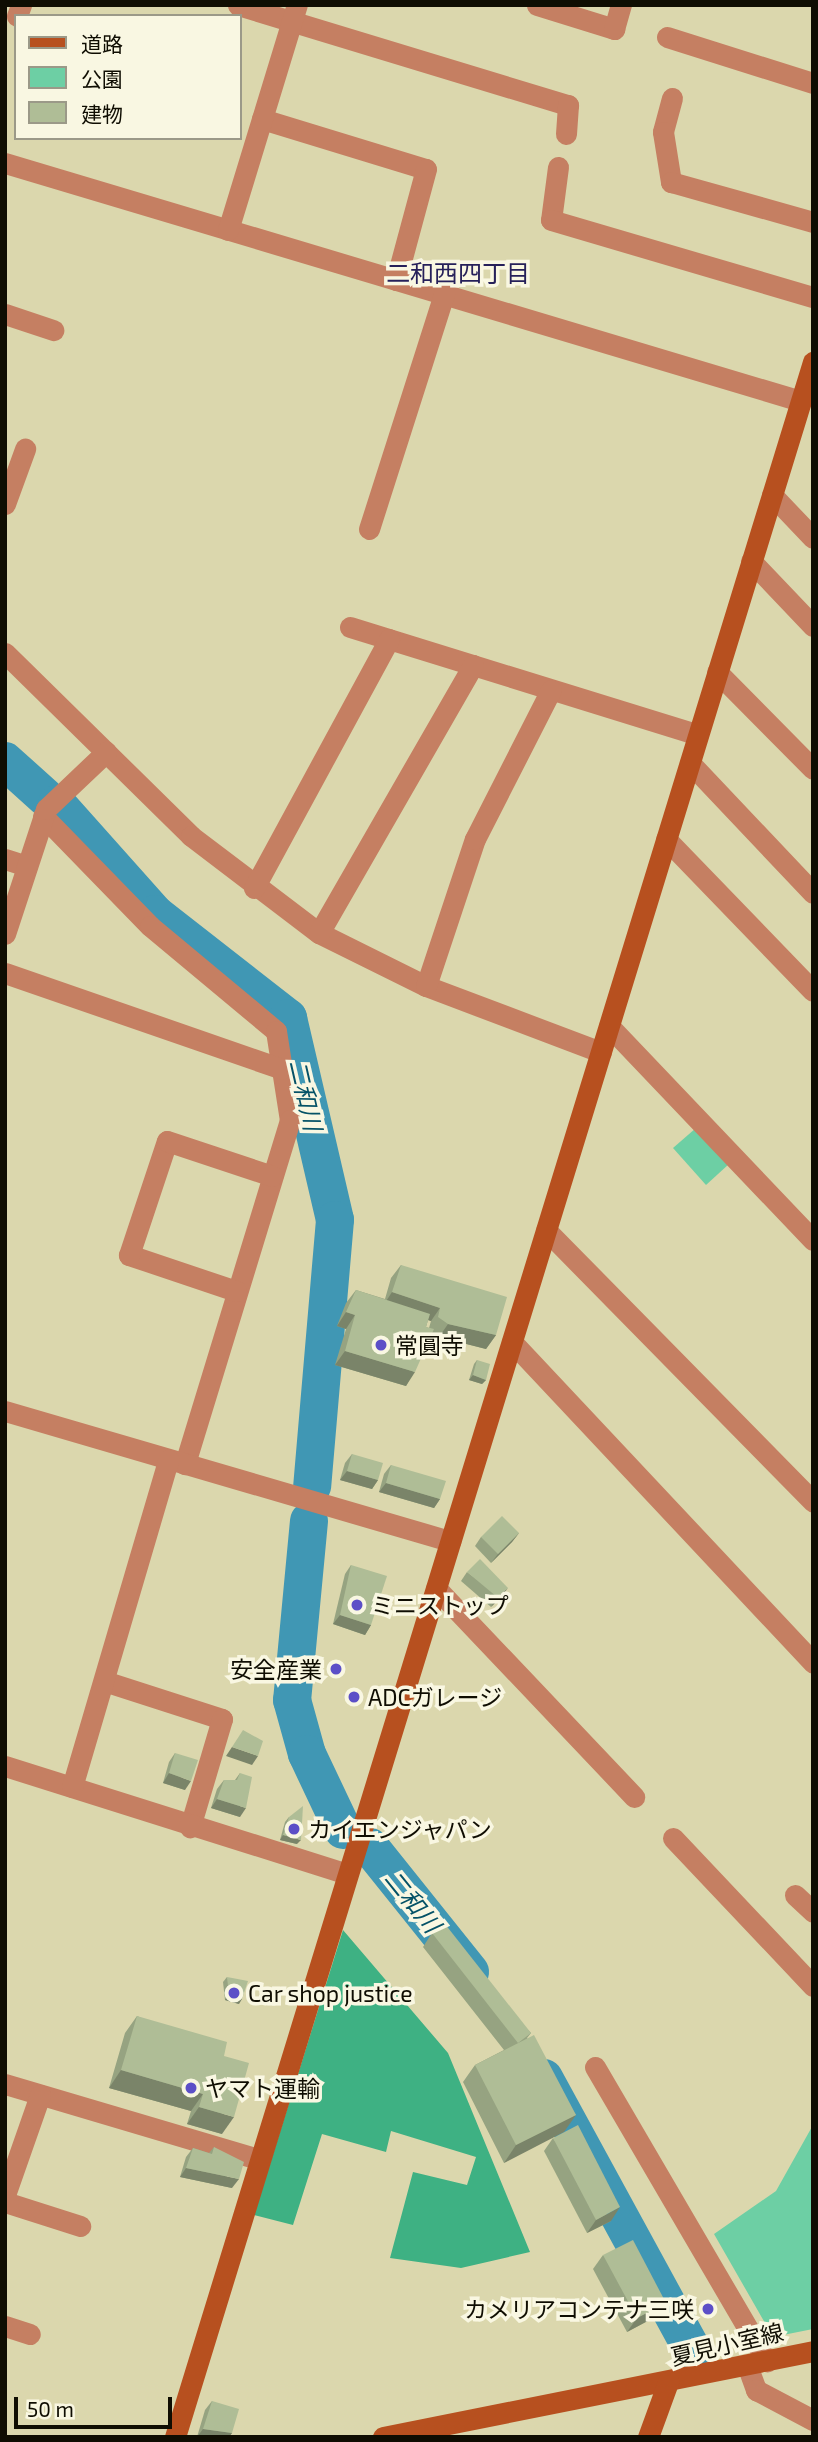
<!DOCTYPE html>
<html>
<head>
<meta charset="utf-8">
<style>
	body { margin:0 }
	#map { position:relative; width:818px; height:2442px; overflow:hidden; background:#dbd7ad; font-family:"Exo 2","Noto Sans JP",sans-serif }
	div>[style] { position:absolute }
	.green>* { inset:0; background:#6dcfa4 }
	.forest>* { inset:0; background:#3eb183 }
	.river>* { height:38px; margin:-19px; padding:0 19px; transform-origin:19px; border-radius:19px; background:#4097b4 }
	.street>* { height:21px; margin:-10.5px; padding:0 10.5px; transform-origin:10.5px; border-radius:10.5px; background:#c57f62 }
	.secondary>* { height:21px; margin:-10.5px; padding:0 10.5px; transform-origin:10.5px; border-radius:10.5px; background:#b7501f }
	.wall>* { inset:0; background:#96a381 }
	.shaded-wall>* { inset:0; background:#7a8469 }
	.building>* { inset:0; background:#afbd96 }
	.dots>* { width:19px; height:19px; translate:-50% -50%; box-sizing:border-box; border:4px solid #f9f7e2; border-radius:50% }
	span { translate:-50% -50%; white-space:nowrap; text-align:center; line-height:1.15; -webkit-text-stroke:7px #f9f7e2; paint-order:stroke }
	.poi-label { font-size:23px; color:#0f0d02 }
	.left { translate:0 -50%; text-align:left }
	.right { translate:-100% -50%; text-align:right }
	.street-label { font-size:23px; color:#0f0d02 }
	.neighbourhood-label { font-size:24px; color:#26205a }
	.water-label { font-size:24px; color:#055267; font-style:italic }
	.frame { position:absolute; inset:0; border:7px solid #0f0d02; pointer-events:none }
	.legend { position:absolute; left:14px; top:14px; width:228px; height:126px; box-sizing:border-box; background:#f9f7e2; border:2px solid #9b9988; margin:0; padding:9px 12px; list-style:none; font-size:21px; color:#0f0d02 }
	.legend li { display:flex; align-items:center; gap:14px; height:35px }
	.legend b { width:35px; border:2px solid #9b9988 }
	.scale { position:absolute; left:14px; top:2397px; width:158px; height:32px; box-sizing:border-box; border:4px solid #0f0d02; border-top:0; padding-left:9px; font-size:21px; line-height:24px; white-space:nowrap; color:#0f0d02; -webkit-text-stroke:5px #f9f7e2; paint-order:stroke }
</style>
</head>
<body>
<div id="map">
	<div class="green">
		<i style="clip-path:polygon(696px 1128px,729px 1164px,706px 1185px,673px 1148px)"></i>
		<i style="clip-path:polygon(813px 2125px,813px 2329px,773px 2337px,714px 2234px,776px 2191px)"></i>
	</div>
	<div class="forest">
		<i style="clip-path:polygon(343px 1930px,448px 2053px,530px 2252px,461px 2268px,390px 2258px,413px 2172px,467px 2185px,476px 2157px,391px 2131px,386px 2152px,322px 2134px,293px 2225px,254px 2215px)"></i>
	</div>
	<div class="river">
		<i style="left:5px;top:761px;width:54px;rotate:42deg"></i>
		<i style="left:57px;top:804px;width:147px;rotate:48.3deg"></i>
		<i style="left:155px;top:914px;width:169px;rotate:38deg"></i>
		<i style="left:288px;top:1018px;width:207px;rotate:76.9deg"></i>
		<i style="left:335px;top:1220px;width:267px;rotate:94.9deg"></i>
		<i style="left:309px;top:1521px;width:180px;rotate:95.4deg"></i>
		<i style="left:292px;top:1700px;width:56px;rotate:74.5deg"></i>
		<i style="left:307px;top:1754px;width:84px;rotate:64.7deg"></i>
		<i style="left:370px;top:1847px;width:160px;rotate:51.3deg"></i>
		<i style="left:544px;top:2078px;width:310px;rotate:61.4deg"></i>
	</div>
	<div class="street">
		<i style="left:238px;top:5px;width:345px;rotate:16.9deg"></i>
		<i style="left:568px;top:105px;width:29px;rotate:94deg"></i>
		<i style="left:537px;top:5px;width:81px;rotate:17.3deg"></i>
		<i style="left:614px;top:29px;width:25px;rotate:-74deg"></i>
		<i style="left:17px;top:16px;width:12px;rotate:-70deg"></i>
		<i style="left:667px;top:37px;width:153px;rotate:17.5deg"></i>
		<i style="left:672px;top:98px;width:35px;rotate:105deg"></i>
		<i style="left:663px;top:132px;width:51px;rotate:80.9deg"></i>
		<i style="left:671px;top:182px;width:148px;rotate:15.7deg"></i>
		<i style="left:262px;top:119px;width:171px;rotate:17deg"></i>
		<i style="left:426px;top:169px;width:115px;rotate:105.1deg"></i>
		<i style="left:5px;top:163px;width:831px;rotate:16.65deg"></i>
		<i style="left:558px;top:167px;width:53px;rotate:97.5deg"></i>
		<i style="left:551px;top:220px;width:273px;rotate:16.4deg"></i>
		<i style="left:228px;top:230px;width:235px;rotate:-73deg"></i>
		<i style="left:5px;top:314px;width:51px;rotate:18.4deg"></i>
		<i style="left:772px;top:495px;width:59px;rotate:46.4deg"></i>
		<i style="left:5px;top:504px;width:59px;rotate:-70deg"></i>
		<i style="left:369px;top:529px;width:247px;rotate:-72.3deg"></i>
		<i style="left:751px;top:561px;width:90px;rotate:46.4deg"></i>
		<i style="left:350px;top:627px;width:364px;rotate:17.2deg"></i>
		<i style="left:5px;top:653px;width:261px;rotate:44.5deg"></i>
		<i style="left:191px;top:836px;width:161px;rotate:37.2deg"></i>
		<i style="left:319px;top:933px;width:119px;rotate:26.4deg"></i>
		<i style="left:426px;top:986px;width:187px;rotate:20.7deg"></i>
		<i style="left:717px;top:672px;width:136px;rotate:45.3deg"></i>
		<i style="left:690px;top:763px;width:179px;rotate:46.6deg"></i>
		<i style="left:43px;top:816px;width:153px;rotate:45.8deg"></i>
		<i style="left:150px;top:926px;width:164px;rotate:39.8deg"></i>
		<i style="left:276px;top:1031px;width:90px;rotate:81.1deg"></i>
		<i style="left:290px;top:1120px;width:360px;rotate:107deg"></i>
		<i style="left:666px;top:839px;width:211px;rotate:46deg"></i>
		<i style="left:5px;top:859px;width:23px;rotate:18deg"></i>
		<i style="left:254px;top:888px;width:283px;rotate:-61.5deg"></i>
		<i style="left:319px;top:933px;width:309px;rotate:-60.1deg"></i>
		<i style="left:5px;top:934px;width:132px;rotate:-71.8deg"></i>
		<i style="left:46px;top:809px;width:83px;rotate:-43.5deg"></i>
		<i style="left:5px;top:973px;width:293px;rotate:19.1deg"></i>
		<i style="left:426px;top:986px;width:155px;rotate:-71.6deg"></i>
		<i style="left:475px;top:839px;width:167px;rotate:-63deg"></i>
		<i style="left:609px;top:1026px;width:296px;rotate:46.4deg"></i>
		<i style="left:546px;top:1230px;width:381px;rotate:45.5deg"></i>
		<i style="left:236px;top:1291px;width:113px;rotate:-161.4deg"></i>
		<i style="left:129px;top:1255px;width:120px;rotate:-71.6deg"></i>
		<i style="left:167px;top:1141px;width:111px;rotate:18.4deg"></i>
		<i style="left:512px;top:1342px;width:440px;rotate:46.8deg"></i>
		<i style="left:5px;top:1411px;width:464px;rotate:16.3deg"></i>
		<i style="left:436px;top:1588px;width:288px;rotate:46.5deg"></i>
		<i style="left:104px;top:1681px;width:124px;rotate:17.9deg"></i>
		<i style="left:222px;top:1719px;width:113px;rotate:106.5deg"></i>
		<i style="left:5px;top:1766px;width:359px;rotate:17.5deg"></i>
		<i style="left:72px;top:1787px;width:341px;rotate:-73.6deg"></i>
		<i style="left:673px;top:1838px;width:204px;rotate:46.6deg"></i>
		<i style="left:795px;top:1895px;width:25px;rotate:43deg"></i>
		<i style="left:595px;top:2067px;width:341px;rotate:59.7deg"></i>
		<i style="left:5px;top:2084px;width:265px;rotate:16.5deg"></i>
		<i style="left:5px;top:2195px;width:106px;rotate:-70.7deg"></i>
		<i style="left:5px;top:2202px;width:79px;rotate:17.7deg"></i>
		<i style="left:5px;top:2326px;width:26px;rotate:18deg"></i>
		<i style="left:747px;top:2365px;width:27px;rotate:70deg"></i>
		<i style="left:756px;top:2390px;width:64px;rotate:27.8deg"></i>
	</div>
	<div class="secondary">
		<i style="left:175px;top:2437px;width:2171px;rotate:-72.91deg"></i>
		<i style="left:383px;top:2437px;width:439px;rotate:-11.3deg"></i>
		<i style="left:648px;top:2437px;width:59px;rotate:-70deg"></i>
	</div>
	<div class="wall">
		<i style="clip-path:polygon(evenodd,401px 1265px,496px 1335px,486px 1349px,439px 1337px,433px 1333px,406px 1386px,335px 1365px,346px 1329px,337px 1326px,346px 1303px,356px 1290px,385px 1299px,391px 1278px,401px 1265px,428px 1320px,431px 1321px,429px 1328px,426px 1327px,428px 1320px)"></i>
		<i style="clip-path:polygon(477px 1360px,486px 1380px,482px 1384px,469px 1380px,474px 1364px)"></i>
		<i style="clip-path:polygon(352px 1454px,378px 1480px,372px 1489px,340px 1480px,345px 1463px)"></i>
		<i style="clip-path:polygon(391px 1465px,440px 1499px,434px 1508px,379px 1492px,384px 1474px)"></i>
		<i style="clip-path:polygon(519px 1533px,512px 1542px,491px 1563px,475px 1546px,481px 1537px)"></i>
		<i style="clip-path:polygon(351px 1565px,371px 1625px,365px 1635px,333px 1624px,345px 1574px)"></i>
		<i style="clip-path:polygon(467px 1572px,501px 1597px,491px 1607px,461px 1581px)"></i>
		<i style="clip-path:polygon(175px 1753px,185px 1790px,163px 1783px,169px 1762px)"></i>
		<i style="clip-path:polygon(240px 1773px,240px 1817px,211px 1808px,217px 1789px,224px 1780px,235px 1780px)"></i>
		<i style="clip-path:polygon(289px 1817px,297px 1844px,280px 1840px,285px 1822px)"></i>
		<i style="clip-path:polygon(432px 1933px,531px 2033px,527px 2038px,576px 2115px,504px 2163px,463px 2082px,475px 2065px,504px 2050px,423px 1947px)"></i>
		<i style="clip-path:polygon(227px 1977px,239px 2004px,225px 2000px,223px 1982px)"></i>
		<i style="clip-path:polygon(137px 2016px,224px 2056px,222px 2134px,187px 2124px,191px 2111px,109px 2088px,125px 2033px)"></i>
		<i style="clip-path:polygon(553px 2138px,611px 2221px,587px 2233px,544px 2151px)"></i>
		<i style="clip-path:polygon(214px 2147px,232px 2188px,180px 2177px,186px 2157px,193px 2148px,209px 2153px)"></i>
		<i style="clip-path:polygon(603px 2255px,666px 2303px,657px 2316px,627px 2332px,593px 2269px)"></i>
		<i style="clip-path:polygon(212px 2401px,232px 2433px,229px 2437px,197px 2437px,205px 2410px)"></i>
	</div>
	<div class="shaded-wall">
		<i style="clip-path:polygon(392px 1292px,440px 1308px,431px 1321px,383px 1306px)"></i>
		<i style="clip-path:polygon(346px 1312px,355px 1315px,346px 1329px,337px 1326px)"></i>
		<i style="clip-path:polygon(448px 1324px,496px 1335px,486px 1349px,439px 1337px)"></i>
		<i style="clip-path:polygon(345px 1351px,415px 1372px,406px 1386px,335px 1365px)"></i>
		<i style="clip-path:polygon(473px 1375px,486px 1380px,482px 1384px,469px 1380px)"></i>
		<i style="clip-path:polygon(347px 1471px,378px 1480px,372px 1489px,340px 1480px)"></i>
		<i style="clip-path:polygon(386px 1483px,440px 1499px,434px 1508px,379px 1492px)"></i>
		<i style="clip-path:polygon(519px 1533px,512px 1542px,491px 1563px,498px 1554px)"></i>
		<i style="clip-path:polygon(508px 1588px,501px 1597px,491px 1607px,497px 1597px)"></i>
		<i style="clip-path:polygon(340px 1615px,371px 1625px,365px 1635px,333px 1624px)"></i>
		<i style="clip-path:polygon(232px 1747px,258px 1756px,252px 1765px,226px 1756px)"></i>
		<i style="clip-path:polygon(169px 1773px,191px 1781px,185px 1790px,163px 1783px)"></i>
		<i style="clip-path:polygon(217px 1799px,246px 1808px,240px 1817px,211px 1808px)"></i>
		<i style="clip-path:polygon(283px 1835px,301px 1840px,297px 1844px,280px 1840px)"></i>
		<i style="clip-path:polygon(229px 1995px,242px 1999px,239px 2004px,225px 2000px)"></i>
		<i style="clip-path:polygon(121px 2070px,203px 2094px,191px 2111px,109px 2088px)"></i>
		<i style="clip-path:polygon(199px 2107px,234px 2117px,222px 2134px,187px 2124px)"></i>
		<i style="clip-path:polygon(576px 2115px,564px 2132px,504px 2163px,516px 2145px)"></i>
		<i style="clip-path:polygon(186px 2168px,239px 2179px,232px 2188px,180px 2177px)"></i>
		<i style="clip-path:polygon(620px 2207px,611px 2221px,587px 2233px,596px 2220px)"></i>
		<i style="clip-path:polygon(666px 2303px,657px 2316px,627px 2332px,637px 2318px)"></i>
		<i style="clip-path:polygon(203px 2429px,232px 2433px,229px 2437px,197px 2437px)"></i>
	</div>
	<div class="building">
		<i style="clip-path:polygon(401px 1265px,507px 1297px,496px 1335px,448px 1324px,438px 1317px,440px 1308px,392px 1292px)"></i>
		<i style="clip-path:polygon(356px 1290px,430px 1314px,426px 1327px,434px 1329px,415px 1372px,345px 1351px,355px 1315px,346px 1312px)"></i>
		<i style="clip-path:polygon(477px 1360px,490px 1364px,486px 1380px,473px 1375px)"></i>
		<i style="clip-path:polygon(352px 1454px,383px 1463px,378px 1480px,347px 1471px)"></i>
		<i style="clip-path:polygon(391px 1465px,446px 1481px,440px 1499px,386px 1483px)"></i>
		<i style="clip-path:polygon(502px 1516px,519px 1533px,498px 1554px,481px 1537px)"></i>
		<i style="clip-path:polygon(480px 1559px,508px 1588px,497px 1597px,467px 1572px)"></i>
		<i style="clip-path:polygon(351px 1565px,387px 1576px,371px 1625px,340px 1615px)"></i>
		<i style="clip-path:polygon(243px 1730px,263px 1741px,258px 1756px,232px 1747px)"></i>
		<i style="clip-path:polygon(175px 1753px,198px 1760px,191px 1781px,169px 1773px)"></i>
		<i style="clip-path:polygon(240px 1773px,252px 1777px,246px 1808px,217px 1799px,224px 1780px,237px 1780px)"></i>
		<i style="clip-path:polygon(303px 1806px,301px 1840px,283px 1835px,289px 1817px)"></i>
		<i style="clip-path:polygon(445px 1924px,531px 2033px,518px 2043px,432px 1933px)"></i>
		<i style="clip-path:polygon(227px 1977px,248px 1981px,242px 1999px,229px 1995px)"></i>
		<i style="clip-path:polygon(137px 2016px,227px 2042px,224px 2056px,249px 2063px,234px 2117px,199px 2107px,203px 2094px,121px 2070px)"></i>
		<i style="clip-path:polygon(534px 2035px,576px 2115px,516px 2145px,475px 2065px)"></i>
		<i style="clip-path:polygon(578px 2125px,620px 2207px,596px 2220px,553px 2138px)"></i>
		<i style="clip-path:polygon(214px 2147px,244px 2162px,239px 2179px,186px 2168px,193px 2148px,212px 2154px)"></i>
		<i style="clip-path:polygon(633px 2240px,666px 2303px,637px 2318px,603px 2255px)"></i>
		<i style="clip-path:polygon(212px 2401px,239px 2409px,232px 2433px,203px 2429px)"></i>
	</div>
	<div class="dots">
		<i style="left:381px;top:1345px;background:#5c4fc7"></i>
		<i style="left:357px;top:1605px;background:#5c4fc7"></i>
		<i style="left:336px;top:1669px;background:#5c4fc7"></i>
		<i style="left:354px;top:1697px;background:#5c4fc7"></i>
		<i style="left:294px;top:1829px;background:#5c4fc7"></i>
		<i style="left:234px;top:1993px;background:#5c4fc7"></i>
		<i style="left:191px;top:2088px;background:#5c4fc7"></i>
		<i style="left:708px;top:2309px;background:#5c4fc7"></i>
	</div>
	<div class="poi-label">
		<span class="left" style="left:395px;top:1345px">常圓寺</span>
		<span class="left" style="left:371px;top:1605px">ミニストップ</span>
		<span class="right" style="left:322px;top:1669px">安全産業</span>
		<span class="left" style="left:368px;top:1697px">ADCガレージ</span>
		<span class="left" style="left:308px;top:1829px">カイエンジャパン</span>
		<span class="left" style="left:248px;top:1993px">Car shop justice</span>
		<span class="left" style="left:205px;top:2088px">ヤマト運輸</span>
		<span class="right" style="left:694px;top:2309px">カメリアコンテナ三咲</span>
	</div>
	<div class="street-label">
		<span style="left:727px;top:2344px;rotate:-13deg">夏見小室線</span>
	</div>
	<div class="neighbourhood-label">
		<span style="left:458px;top:273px">二和西四丁目</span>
	</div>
	<div class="water-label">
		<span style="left:306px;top:1095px;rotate:77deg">二和川</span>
		<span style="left:413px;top:1901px;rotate:51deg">二和川</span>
	</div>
	<div class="frame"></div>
	<ul class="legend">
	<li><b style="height:9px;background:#b7501f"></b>道路</li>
	<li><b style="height:19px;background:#6dcfa4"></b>公園</li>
	<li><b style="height:19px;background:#afbd96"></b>建物</li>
	</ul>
	<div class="scale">50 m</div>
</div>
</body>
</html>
